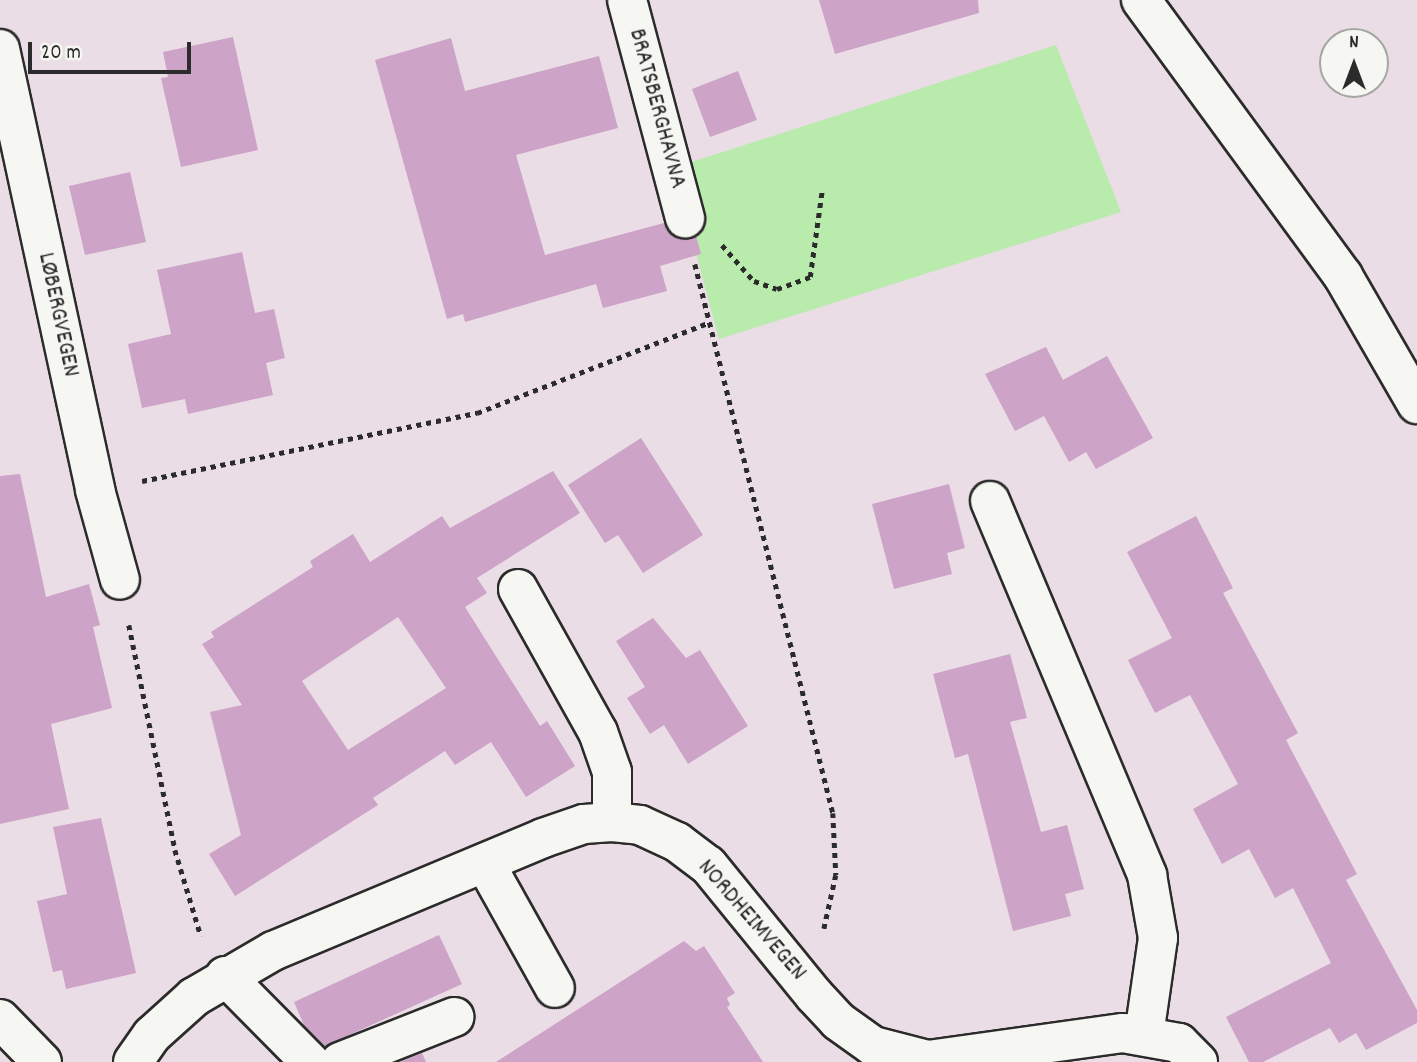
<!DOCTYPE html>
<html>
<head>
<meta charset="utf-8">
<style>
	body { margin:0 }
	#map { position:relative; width:1417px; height:1062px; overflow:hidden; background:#eadde5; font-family:Dekko,sans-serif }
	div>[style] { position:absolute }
	.green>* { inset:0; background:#b8ebac }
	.building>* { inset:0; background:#cda3c8 }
	.path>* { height:4.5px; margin-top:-2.25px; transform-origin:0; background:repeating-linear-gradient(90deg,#2b2b2b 0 5px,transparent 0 10px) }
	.roads { filter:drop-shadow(2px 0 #2b2b2b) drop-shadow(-2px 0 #2b2b2b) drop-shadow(0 2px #2b2b2b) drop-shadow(0 -2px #2b2b2b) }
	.minor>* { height:38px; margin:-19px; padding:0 19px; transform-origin:19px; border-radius:19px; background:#f6f6f2 }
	span { translate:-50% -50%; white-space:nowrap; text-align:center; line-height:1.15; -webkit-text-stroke:6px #f6f6f2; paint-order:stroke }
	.street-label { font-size:24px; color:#2b2b2b }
	.north { position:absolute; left:1319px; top:28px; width:70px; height:70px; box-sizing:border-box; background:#f6f6f2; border:2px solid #a5a5a2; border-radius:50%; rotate:0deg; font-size:19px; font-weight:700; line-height:28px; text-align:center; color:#2b2b2b }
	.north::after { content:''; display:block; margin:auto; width:24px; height:32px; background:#2b2b2b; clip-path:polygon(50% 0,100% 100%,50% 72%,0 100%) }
	.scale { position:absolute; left:28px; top:42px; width:163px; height:32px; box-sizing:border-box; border:4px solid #2b2b2b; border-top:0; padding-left:9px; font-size:21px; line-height:24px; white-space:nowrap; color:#2b2b2b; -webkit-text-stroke:5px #f6f6f2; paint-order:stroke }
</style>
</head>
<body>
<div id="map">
	<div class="green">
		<i style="clip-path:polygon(1056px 45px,1121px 212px,719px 339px,673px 168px)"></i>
	</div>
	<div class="building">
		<i style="clip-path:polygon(819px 0,978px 0,979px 13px,835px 54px)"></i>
		<i style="clip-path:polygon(233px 37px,258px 150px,181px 167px,161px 78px,168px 77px,163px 52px)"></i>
		<i style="clip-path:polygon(451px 38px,465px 91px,599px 56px,618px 128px,516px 155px,545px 255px,664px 223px,679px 239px,696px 236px,701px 254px,660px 266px,667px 291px,603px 308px,596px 284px,465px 322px,463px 314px,447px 319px,375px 60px)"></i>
		<i style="clip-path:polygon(738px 71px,757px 120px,710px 137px,692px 89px)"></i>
		<i style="clip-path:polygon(130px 172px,146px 242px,85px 255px,69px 186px)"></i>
		<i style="clip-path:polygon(242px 252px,255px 313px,274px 309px,285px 358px,266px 363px,273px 395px,188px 414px,185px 399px,142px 408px,128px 344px,171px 334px,157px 270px)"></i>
		<i style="clip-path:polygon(1046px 347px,1063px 380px,1107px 356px,1153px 438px,1096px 469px,1086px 452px,1069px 462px,1044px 416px,1015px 431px,985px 374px)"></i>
		<i style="clip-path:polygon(641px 438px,703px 535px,643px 573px,618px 535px,605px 543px,568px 485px)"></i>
		<i style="clip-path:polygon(evenodd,553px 471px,580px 513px,477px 578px,487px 593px,465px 607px,540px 726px,547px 721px,575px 766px,526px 797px,491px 742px,455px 765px,445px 751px,373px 798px,378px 805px,235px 896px,209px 854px,241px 835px,210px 712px,242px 705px,202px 644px,214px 637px,211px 632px,313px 567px,310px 561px,353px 534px,370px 562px,442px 516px,450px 528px,553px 471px,398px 617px,446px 688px,348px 750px,302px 681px,398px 617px)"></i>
		<i style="clip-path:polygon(20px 474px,46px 597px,89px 584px,100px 625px,93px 627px,112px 708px,51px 724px,69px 809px,0 824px,0 476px)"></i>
		<i style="clip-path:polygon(949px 484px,965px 548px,947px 553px,952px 574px,894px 589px,872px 504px)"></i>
		<i style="clip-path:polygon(1196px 516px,1233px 588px,1223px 593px,1298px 733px,1286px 740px,1357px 874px,1346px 880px,1417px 1010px,1417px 1023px,1366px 1050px,1356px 1033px,1339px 1043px,1330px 1028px,1263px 1062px,1249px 1062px,1226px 1017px,1331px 963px,1293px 888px,1275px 898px,1249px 849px,1222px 864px,1193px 809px,1238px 784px,1190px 695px,1155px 713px,1128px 660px,1172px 638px,1127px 552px)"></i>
		<i style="clip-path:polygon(653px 618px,686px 658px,700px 650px,748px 726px,688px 764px,664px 725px,650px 734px,627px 698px,645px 687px,616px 641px)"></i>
		<i style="clip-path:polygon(1010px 654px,1027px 718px,1010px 722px,1041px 832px,1067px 825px,1084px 889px,1065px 894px,1071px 916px,1013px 931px,968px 754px,955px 758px,933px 674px)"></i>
		<i style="clip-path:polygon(101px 818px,136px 973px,66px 989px,62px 970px,53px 972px,37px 901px,67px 894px,53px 827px)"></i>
		<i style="clip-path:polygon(439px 935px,462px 984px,325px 1046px,304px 1025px,294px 1002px)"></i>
		<i style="clip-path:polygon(684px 941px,696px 951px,704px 946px,735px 993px,727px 998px,730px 1005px,727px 1007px,763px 1062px,496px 1062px)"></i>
		<i style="clip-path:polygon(422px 1053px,426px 1062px,400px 1062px)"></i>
	</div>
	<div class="path">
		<i style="left:722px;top:245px;width:48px;rotate:48.4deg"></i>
		<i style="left:754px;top:281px;width:24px;rotate:19deg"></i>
		<i style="left:777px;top:289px;width:35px;rotate:-20deg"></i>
		<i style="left:810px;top:277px;width:87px;rotate:-82.1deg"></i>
		<i style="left:695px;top:264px;width:566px;rotate:75.89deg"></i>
		<i style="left:833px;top:813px;width:62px;rotate:87.2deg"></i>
		<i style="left:836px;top:875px;width:55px;rotate:102.5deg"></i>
		<i style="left:142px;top:481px;width:342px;rotate:-11.5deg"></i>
		<i style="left:477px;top:413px;width:248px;rotate:-21.3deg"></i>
		<i style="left:129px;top:625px;width:230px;rotate:78.4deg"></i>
		<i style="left:175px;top:850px;width:90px;rotate:73.2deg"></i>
	</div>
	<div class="roads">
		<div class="minor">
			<i style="left:627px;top:0;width:226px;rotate:75.1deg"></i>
			<i style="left:1141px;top:0;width:342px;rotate:53.8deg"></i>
			<i style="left:1343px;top:276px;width:148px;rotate:60deg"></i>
			<i style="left:0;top:49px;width:451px;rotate:77.8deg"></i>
			<i style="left:95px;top:490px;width:93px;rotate:74.5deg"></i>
			<i style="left:990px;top:501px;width:406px;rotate:67.2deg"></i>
			<i style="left:1147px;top:875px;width:64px;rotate:80.1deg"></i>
			<i style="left:1158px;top:938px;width:98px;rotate:98.2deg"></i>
			<i style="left:518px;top:589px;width:164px;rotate:60.8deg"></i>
			<i style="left:598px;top:732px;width:42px;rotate:70.7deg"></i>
			<i style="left:612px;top:772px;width:50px;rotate:90deg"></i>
			<i style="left:485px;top:863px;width:143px;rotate:60.8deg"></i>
			<i style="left:225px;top:976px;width:121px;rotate:45.3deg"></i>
			<i style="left:0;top:1019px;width:60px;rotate:45.7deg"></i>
			<i style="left:133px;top:1062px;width:33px;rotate:-55deg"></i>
			<i style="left:152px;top:1035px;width:57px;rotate:-42.1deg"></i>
			<i style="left:194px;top:997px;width:91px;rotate:-30.2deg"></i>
			<i style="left:273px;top:951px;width:293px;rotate:-22.7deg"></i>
			<i style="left:543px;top:838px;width:43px;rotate:-18.9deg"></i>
			<i style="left:584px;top:824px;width:28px;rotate:-4deg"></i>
			<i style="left:612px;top:822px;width:28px;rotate:6deg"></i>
			<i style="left:640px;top:825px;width:41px;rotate:24.7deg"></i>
			<i style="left:677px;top:842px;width:39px;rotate:37deg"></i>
			<i style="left:708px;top:865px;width:168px;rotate:50.8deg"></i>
			<i style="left:814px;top:995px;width:35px;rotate:47deg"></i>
			<i style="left:838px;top:1021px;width:43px;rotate:35.5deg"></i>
			<i style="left:873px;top:1046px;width:57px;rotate:14.3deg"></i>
			<i style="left:928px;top:1060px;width:197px;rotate:-7.9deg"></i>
			<i style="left:1123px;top:1033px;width:57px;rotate:10.1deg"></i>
			<i style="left:1179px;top:1043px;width:27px;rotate:45deg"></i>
			<i style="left:340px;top:1062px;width:123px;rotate:-21.5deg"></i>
		</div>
	</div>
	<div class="street-label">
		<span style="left:656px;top:109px;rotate:75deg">BRATSBERGHAVNA</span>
		<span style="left:57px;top:315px;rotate:78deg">LØBERGVEGEN</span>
		<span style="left:751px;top:921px;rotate:49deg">NORDHEIMVEGEN</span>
	</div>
	<div class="north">N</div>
	<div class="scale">20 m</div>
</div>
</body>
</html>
